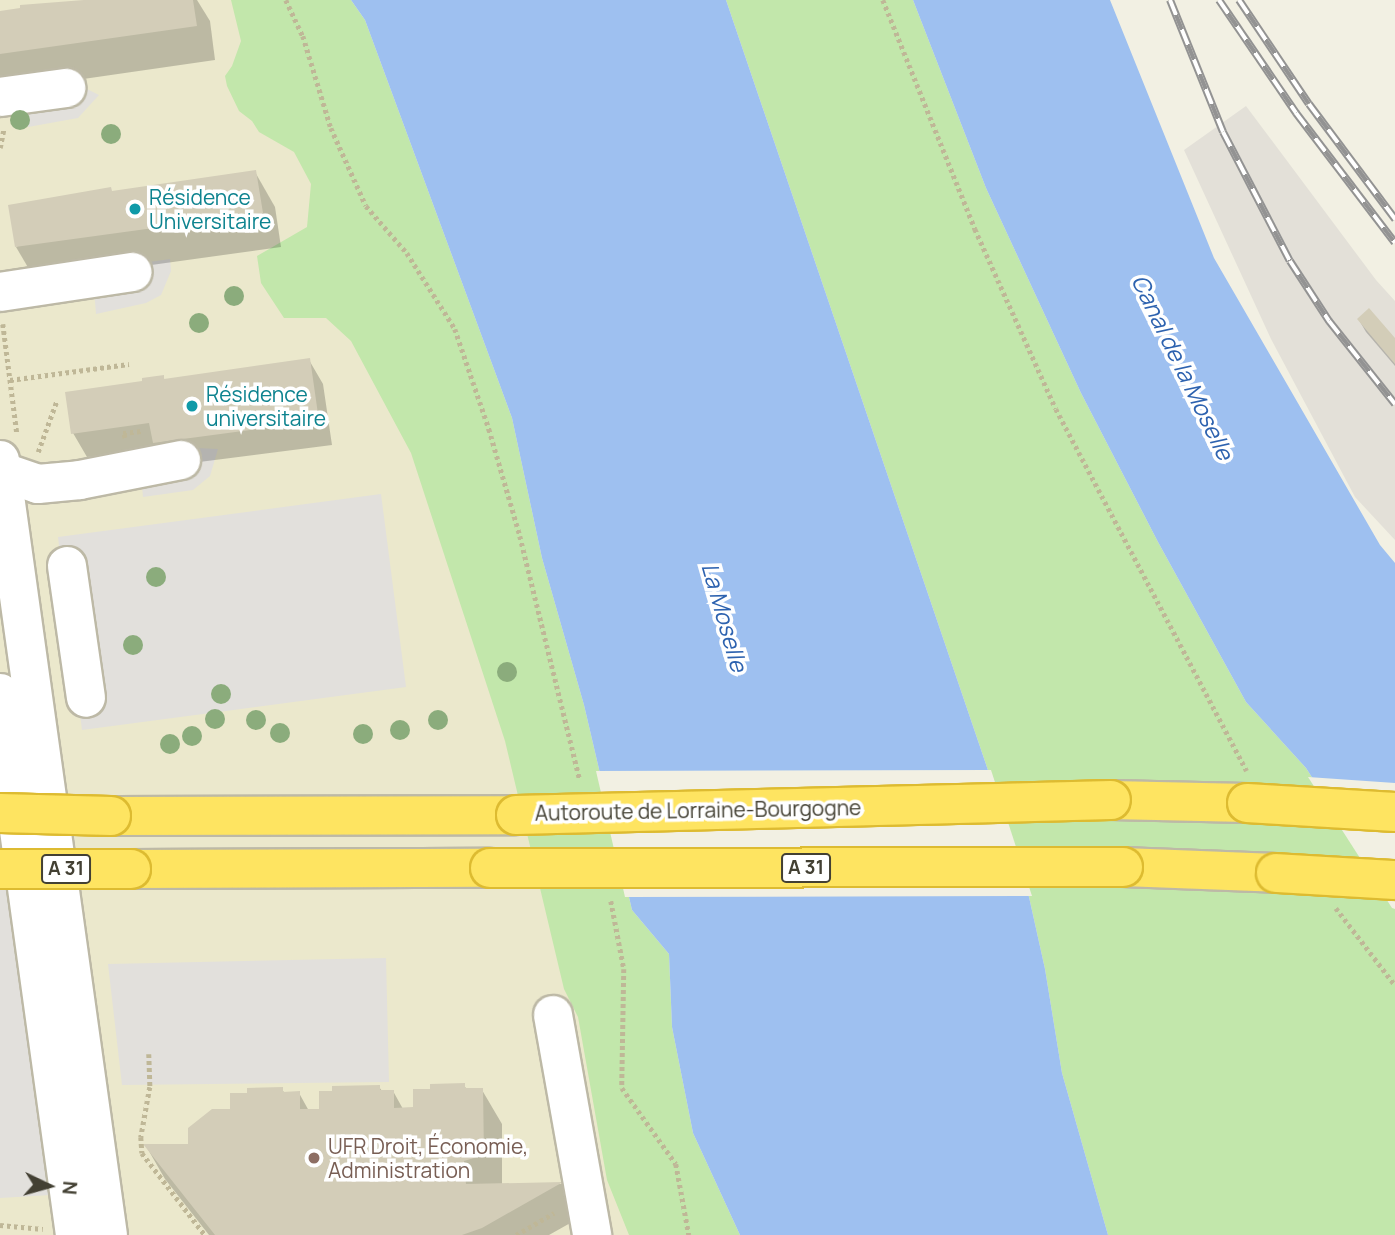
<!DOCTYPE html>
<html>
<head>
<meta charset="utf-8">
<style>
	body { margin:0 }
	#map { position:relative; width:1395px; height:1235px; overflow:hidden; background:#f2f0e3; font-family:Manrope,sans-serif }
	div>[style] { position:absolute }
	.industrial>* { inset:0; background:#e3e0d8 }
	.education>* { inset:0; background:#ebe8cc }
	.green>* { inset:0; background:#c2e7ab }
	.parking>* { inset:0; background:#e2e0dc }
	.water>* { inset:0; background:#9ec0f0 }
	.pier>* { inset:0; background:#f2f0e3 }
	.shadow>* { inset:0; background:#0003 }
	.building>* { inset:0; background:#d3cdb8 }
	.path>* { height:4.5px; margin-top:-2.25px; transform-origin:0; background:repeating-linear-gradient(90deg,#bfb797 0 3.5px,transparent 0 7px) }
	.roads { filter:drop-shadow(2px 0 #bdb9a6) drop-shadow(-2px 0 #bdb9a6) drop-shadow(0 2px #bdb9a6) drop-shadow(0 -2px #bdb9a6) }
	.minor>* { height:38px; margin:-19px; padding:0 19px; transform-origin:19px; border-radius:19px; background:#fff }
	.highway>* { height:38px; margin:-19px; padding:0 19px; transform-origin:19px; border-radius:19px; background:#fee461 }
	.rail>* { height:8px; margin-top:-4px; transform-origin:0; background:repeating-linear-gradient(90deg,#fff 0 16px,#939393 0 32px); box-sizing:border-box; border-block:2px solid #939393 }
	.bridges { filter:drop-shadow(2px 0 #ddbb31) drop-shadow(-2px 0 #ddbb31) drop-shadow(0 2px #ddbb31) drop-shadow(0 -2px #ddbb31) }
	.highway-bridge>* { height:38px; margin:-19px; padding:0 19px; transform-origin:19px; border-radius:19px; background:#fee461 }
	.trees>* { width:20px; height:20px; margin:-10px; border-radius:50%; background:#8bac7c }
	.dots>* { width:19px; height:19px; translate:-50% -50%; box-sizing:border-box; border:4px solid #fff; border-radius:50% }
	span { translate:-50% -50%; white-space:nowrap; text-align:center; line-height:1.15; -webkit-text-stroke:7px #fff; paint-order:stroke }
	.shield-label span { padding:2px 5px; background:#fff; border:2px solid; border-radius:5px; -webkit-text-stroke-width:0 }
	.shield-label { font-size:19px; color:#434033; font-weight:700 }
	.culture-label { font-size:21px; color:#0d838f }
	.left { translate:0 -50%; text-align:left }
	.street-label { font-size:21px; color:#434033 }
	.education-label { font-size:21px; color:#785e54 }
	.water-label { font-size:23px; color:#2d62af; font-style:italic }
	.north { position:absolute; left:14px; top:1151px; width:70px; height:70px; -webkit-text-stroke:5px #fff; paint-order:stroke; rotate:95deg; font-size:19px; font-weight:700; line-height:28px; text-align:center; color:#434033 }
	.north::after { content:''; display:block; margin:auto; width:24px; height:32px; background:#434033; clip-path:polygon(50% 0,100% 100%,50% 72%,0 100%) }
</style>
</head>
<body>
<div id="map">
	<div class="industrial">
		<i style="clip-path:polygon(1246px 106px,1376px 280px,1395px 301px,1395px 540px,1355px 497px,1271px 339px,1184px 150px)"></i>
	</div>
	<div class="education">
		<i style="clip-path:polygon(0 0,265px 0,463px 520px,644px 1235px,0 1235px)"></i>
	</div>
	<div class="green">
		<i style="clip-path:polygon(231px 0,351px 0,365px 20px,512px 418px,542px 558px,584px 705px,632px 910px,669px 954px,672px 1027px,693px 1133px,740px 1235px,629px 1235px,607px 1180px,578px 1017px,564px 989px,505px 741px,411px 453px,351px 341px,326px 318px,284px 318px,261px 283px,257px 256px,307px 227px,311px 184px,294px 152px,259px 132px,252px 121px,239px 111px,227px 86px,225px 76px,232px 66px,241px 41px)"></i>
		<i style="clip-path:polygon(726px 0,913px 0,986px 188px,1081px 393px,1158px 542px,1246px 702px,1306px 768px,1395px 906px,1395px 1235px,1108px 1235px,1062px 1073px,1045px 969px,1025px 879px)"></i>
	</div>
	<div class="parking">
		<i style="clip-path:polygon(81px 86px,99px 95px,78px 118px,28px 127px,25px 104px)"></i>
		<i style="clip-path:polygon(170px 259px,171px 271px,161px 295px,146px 303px,96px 314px,94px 289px,146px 271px,149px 262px)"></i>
		<i style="clip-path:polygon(197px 448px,218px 449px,210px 476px,193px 490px,143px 497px,141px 476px,196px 456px)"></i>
		<i style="clip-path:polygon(381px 494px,406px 687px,82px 730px,58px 537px)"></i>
		<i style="clip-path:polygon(0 813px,51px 1195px,0 1198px)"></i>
		<i style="clip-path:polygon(386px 958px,389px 1082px,122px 1085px,108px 964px)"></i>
	</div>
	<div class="water">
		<i style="clip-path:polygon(351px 0,726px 0,1025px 879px,1045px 969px,1062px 1073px,1108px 1235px,740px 1235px,693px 1133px,672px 1027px,669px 954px,632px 910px,584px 705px,542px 558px,512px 418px,365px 20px)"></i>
		<i style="clip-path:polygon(913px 0,1110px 0,1214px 258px,1380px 545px,1395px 563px,1395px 906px,1306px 768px,1246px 702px,1158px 542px,1081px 393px,986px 188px)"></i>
	</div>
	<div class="pier">
		<i style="clip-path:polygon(991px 770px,1032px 896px,625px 897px,596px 771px)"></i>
		<i style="clip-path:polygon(1308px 777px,1395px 783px,1395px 909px,1392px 908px)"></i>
	</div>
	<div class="shadow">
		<i style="clip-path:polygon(97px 0,197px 0,210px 21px,215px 60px,0 91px,0 13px)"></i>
		<i style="clip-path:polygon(255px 172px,275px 207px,281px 247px,36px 281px,16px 247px,112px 193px)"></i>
		<i style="clip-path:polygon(1359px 320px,1395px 341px,1395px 366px,1366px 332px)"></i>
		<i style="clip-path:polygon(309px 360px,323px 384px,332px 445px,168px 466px,157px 448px,87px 457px,73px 433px,144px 383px,163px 377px,165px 380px)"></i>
		<i style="clip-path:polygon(464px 1085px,467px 1090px,482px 1090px,502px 1124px,502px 1185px,562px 1184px,581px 1217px,549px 1235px,209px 1235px,165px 1179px,146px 1146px,190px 1146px,232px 1110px,282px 1089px,285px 1094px,299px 1093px,309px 1111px,321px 1111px,379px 1087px,382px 1091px,393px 1091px,403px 1109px,415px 1109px,432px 1090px)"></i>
	</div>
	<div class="building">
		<i style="clip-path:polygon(84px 0,193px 0,197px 26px,0 54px,0 11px,20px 8px,20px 5px)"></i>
		<i style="clip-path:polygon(256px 170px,263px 213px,15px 247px,8px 205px,111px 187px,112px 191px)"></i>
		<i style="clip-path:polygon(1369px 308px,1395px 338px,1395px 364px,1357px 319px)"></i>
		<i style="clip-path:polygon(310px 358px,319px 421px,153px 443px,149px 423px,71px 434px,65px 392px,142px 381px,142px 378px,164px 375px,164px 379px)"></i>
		<i style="clip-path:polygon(465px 1083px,465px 1088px,483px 1088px,484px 1155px,464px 1161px,466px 1184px,563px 1182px,482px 1228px,462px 1235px,215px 1235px,143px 1144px,188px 1144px,188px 1128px,212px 1109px,230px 1109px,230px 1093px,247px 1093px,247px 1088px,283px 1087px,283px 1092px,300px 1091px,300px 1109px,319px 1109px,319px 1091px,332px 1091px,332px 1086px,380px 1085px,380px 1090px,394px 1090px,394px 1108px,413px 1107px,413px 1089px,430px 1089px,430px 1084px)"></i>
	</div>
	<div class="path">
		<i style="left:286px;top:0;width:40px;rotate:65deg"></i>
		<i style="left:303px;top:36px;width:96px;rotate:73.1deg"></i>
		<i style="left:331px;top:128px;width:85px;rotate:65.8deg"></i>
		<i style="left:366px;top:206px;width:62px;rotate:48.9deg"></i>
		<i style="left:407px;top:253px;width:90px;rotate:57.7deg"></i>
		<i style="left:455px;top:329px;width:106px;rotate:71.2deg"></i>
		<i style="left:489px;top:429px;width:111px;rotate:73.8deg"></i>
		<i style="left:520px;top:536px;width:251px;rotate:76.2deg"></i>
		<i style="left:883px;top:0;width:247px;rotate:68.1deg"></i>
		<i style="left:975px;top:229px;width:197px;rotate:65.8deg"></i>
		<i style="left:1056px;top:409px;width:409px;rotate:62.2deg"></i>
		<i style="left:0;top:148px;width:20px;rotate:-79deg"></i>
		<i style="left:3px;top:324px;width:110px;rotate:82.7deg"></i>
		<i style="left:10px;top:380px;width:120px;rotate:-7.7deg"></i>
		<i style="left:125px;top:438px;width:5px;rotate:-112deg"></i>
		<i style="left:123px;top:433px;width:19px;rotate:-6deg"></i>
		<i style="left:38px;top:452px;width:55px;rotate:-69.9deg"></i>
		<i style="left:611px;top:901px;width:69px;rotate:79.2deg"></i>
		<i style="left:624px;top:969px;width:119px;rotate:91deg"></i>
		<i style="left:622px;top:1088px;width:93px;rotate:54.6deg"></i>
		<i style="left:676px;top:1164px;width:72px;rotate:79.6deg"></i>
		<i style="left:1336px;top:908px;width:97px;rotate:52.5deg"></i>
		<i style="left:149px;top:1054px;width:33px;rotate:88deg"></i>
		<i style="left:150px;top:1087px;width:51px;rotate:100.2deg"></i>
		<i style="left:141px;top:1137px;width:16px;rotate:86deg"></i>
		<i style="left:142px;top:1153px;width:103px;rotate:52.5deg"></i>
		<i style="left:0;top:1225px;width:43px;rotate:5.3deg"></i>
		<i style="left:516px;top:1235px;width:44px;rotate:-30.1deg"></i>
	</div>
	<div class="roads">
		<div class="minor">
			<i style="left:0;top:97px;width:67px;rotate:-7.8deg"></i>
			<i style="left:0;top:292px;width:134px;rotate:-8.6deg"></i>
			<i style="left:0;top:460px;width:782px;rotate:82.07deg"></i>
			<i style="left:3px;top:472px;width:37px;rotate:19deg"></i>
			<i style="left:38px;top:484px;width:42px;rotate:-5.4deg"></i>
			<i style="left:80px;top:480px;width:103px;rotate:-11.2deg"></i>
			<i style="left:67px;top:566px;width:133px;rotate:81.8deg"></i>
			<i style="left:0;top:693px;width:547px;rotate:82.12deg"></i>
			<i style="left:553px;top:1015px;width:223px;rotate:79.9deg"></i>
		</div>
		<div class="highway">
			<i style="left:1111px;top:800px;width:136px;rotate:1.3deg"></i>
			<i style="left:111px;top:816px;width:405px;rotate:-0.1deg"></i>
			<i style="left:1123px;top:867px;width:153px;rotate:2.2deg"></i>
			<i style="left:131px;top:869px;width:359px;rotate:-0.2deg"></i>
		</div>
	</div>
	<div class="rail">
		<i style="left:1170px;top:0;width:142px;rotate:68.1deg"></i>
		<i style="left:1223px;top:132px;width:145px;rotate:62.6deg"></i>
		<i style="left:1290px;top:261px;width:72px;rotate:57deg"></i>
		<i style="left:1329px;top:321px;width:106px;rotate:51.5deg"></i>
		<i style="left:1219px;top:0;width:137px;rotate:55.7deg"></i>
		<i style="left:1296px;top:113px;width:163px;rotate:52.7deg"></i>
		<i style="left:1239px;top:0;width:125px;rotate:56.1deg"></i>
		<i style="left:1309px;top:104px;width:144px;rotate:53.2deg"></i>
	</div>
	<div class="bridges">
		<div class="highway-bridge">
			<i style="left:1247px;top:803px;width:148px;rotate:3.5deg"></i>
			<i style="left:0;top:813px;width:111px;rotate:1.5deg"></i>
			<i style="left:516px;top:815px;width:595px;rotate:-1.44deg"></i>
			<i style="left:490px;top:868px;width:633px;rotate:-0.09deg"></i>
			<i style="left:0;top:869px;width:131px"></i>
			<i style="left:1276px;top:873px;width:119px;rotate:3.4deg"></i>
		</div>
	</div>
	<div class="trees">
		<i style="left:20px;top:120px"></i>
		<i style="left:111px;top:134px"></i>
		<i style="left:234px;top:296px"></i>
		<i style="left:199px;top:323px"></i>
		<i style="left:156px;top:577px"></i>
		<i style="left:133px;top:645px"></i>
		<i style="left:507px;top:672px"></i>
		<i style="left:221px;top:694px"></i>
		<i style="left:215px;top:719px"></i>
		<i style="left:256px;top:720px"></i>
		<i style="left:438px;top:720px"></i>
		<i style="left:400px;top:730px"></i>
		<i style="left:280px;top:733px"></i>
		<i style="left:363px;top:734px"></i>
		<i style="left:192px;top:736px"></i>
		<i style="left:170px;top:744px"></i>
	</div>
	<div class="dots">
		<i style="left:135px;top:209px;background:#0f9aa8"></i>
		<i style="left:192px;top:406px;background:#0f9aa8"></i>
		<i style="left:314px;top:1158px;background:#8d6e63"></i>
	</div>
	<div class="shield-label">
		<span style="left:806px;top:868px">A 31</span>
		<span style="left:66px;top:869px">A 31</span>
	</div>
	<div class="culture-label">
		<span class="left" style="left:149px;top:209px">Résidence<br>Universitaire</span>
		<span class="left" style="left:206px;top:406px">Résidence<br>universitaire</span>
	</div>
	<div class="street-label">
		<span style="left:698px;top:810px;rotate:-1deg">Autoroute de Lorraine-Bourgogne</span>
	</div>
	<div class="education-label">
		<span class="left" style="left:328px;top:1158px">UFR Droit, Économie,<br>Administration</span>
	</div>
	<div class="water-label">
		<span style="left:1183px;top:367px;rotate:64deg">Canal de la Moselle</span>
		<span style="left:725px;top:617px;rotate:74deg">La Moselle</span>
	</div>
	<div class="north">N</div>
</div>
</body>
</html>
